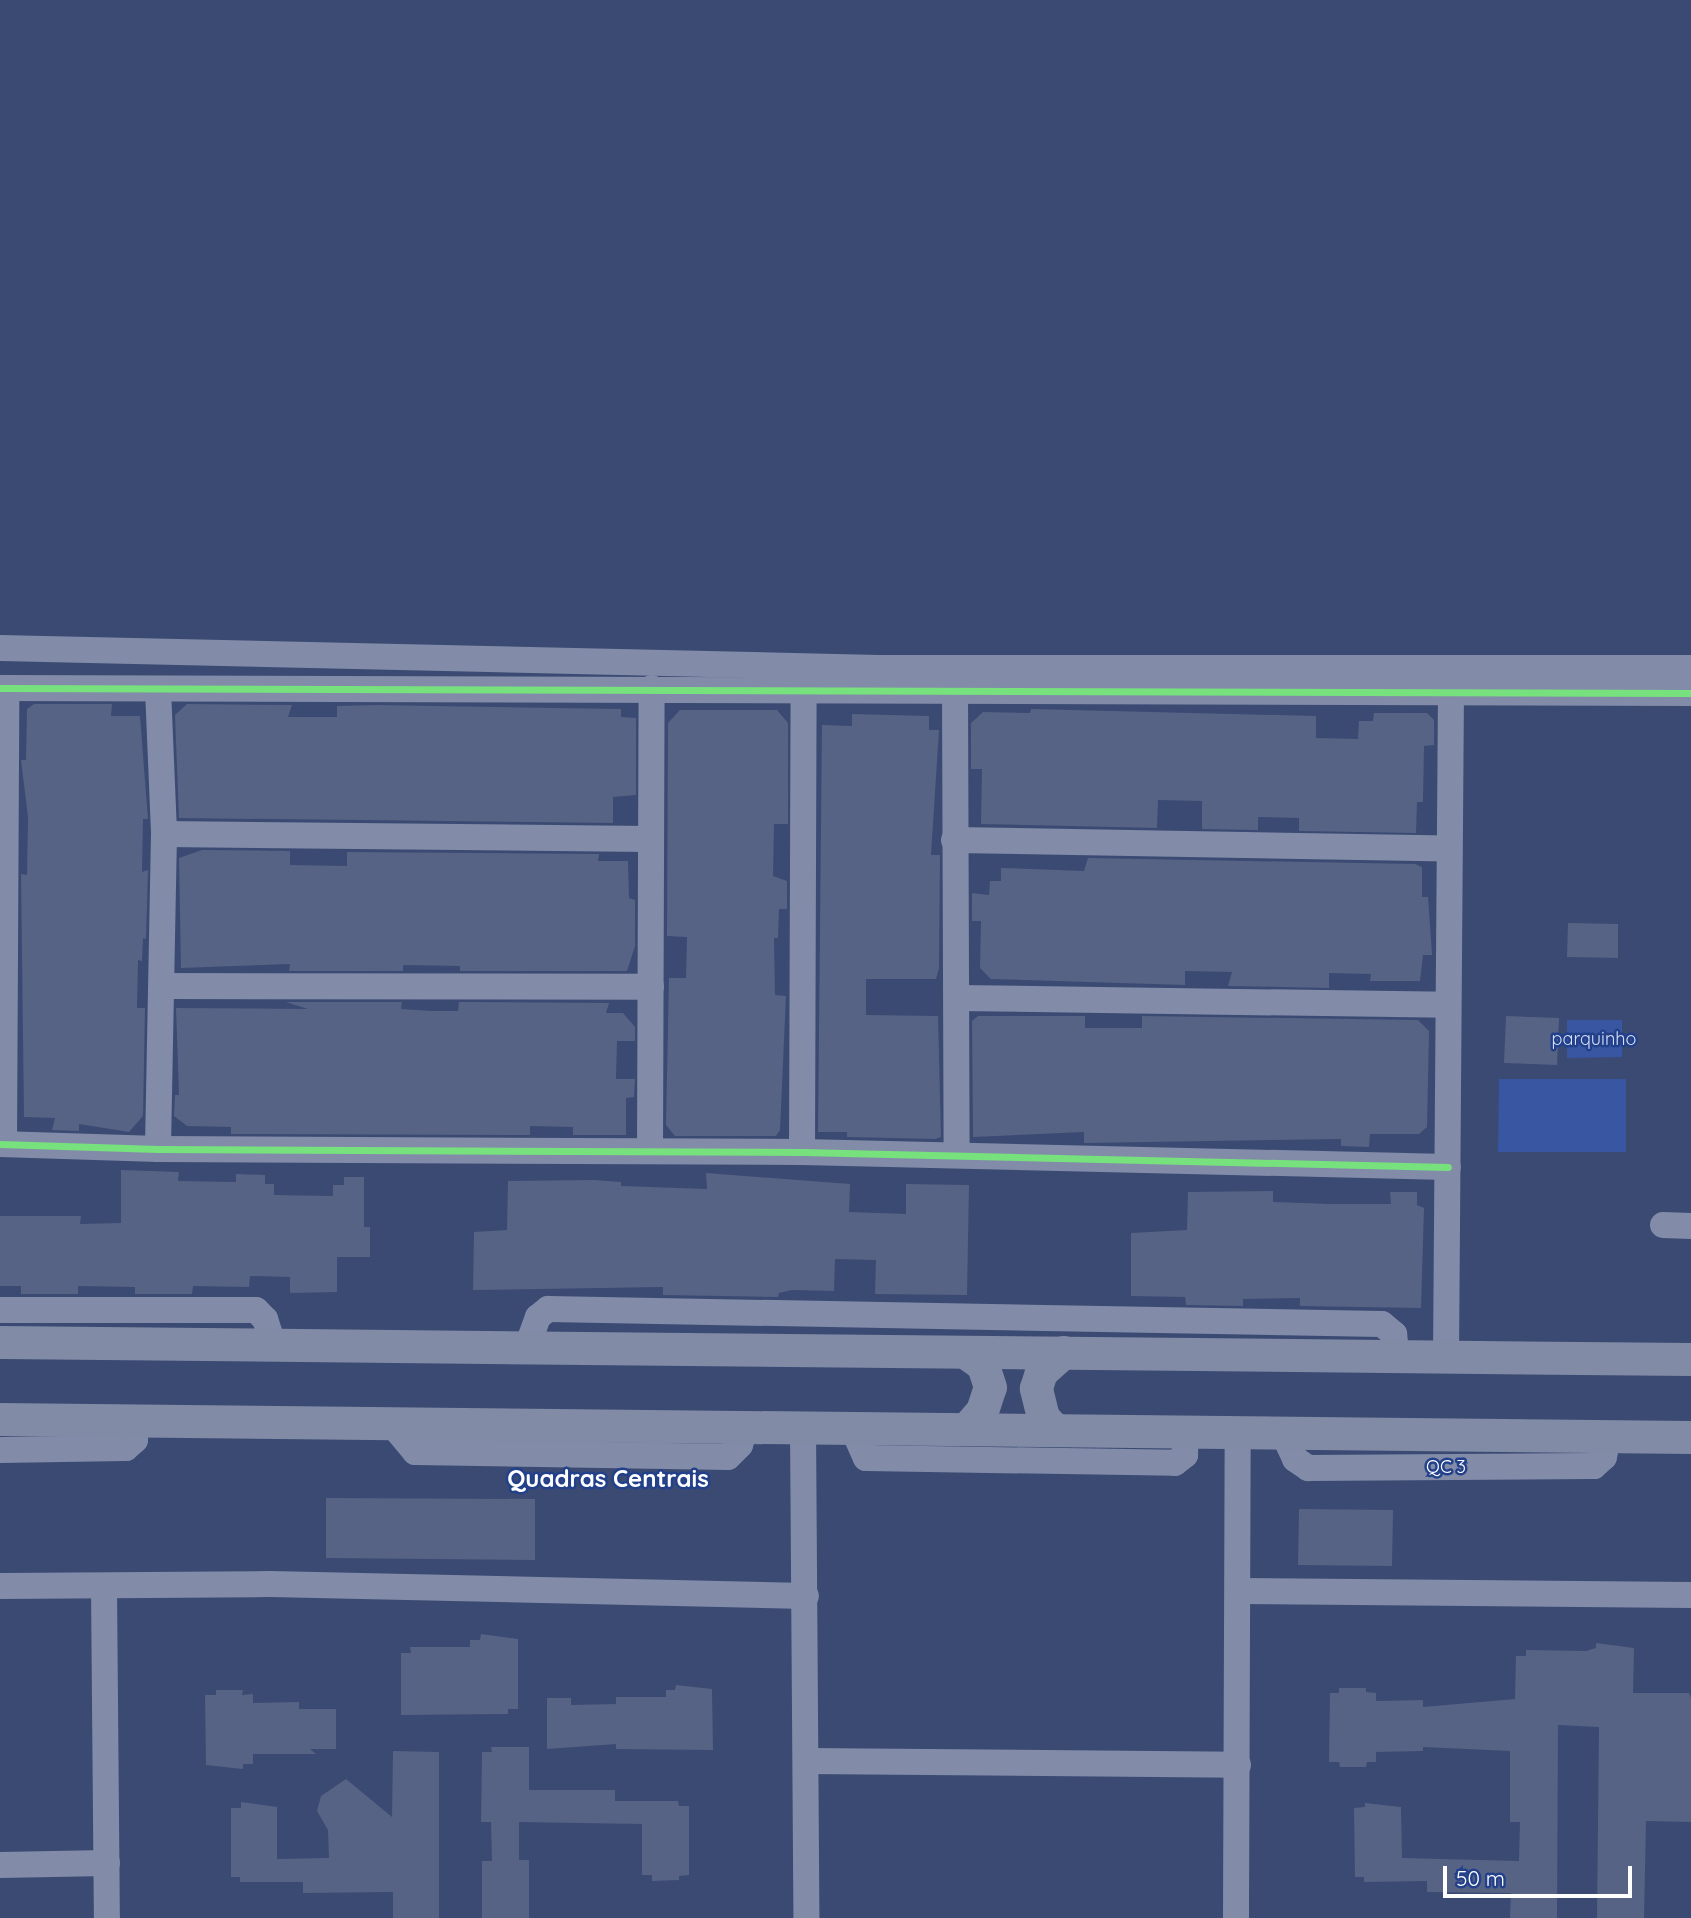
<!DOCTYPE html>
<html>
<head>
<meta charset="utf-8">
<style>
	body { margin:0 }
	#map { position:relative; width:1691px; height:1918px; overflow:hidden; background:#3b4a73; font-family:Quicksand,sans-serif }
	div>[style] { position:absolute }
	.green>* { inset:0; background:#3856a1 }
	.building>* { inset:0; background:#566384 }
	.minor>* { height:26px; margin:-13px; padding:0 13px; transform-origin:13px; border-radius:13px; background:#828ca8 }
	.major>* { height:33px; margin:-16.5px; padding:0 16.5px; transform-origin:16.5px; border-radius:16.5px; background:#818ba6 }
	.cycleway>* { height:7px; margin:-3.5px; padding:0 3.5px; transform-origin:3.5px; border-radius:3.5px; background:#77e17e }
	span { translate:-50% -50%; white-space:nowrap; text-align:center; line-height:1.15; -webkit-text-stroke:5px #23408b; paint-order:stroke }
	.park-label { font-size:18px; color:#d5dff8 }
	.street-label { font-size:18px; color:#fff }
	.district-label { font-size:24px; color:#fff; font-weight:700 }
	.scale { position:absolute; left:1443px; top:1866px; width:189px; height:32px; box-sizing:border-box; border:4px solid #fff; border-top:0; padding-left:9px; font-size:21px; line-height:24px; white-space:nowrap; color:#fff; -webkit-text-stroke:5px #23408b; paint-order:stroke }
</style>
</head>
<body>
<div id="map">
	<div class="green">
		<i style="clip-path:polygon(1567px 1020px,1622px 1020px,1622px 1057px,1567px 1058px)"></i>
		<i style="clip-path:polygon(1499px 1079px,1626px 1079px,1626px 1152px,1498px 1152px)"></i>
	</div>
	<div class="building">
		<i style="clip-path:polygon(34px 704px,112px 704px,111px 716px,140px 716px,148px 819px,143px 819px,142px 872px,148px 870px,146px 939px,143px 938px,142px 961px,138px 960px,137px 1008px,145px 1008px,143px 1116px,129px 1132px,79px 1124px,79px 1131px,52px 1130px,55px 1118px,24px 1117px,21px 874px,27px 875px,28px 817px,21px 760px,26px 760px,27px 709px)"></i>
		<i style="clip-path:polygon(187px 704px,292px 705px,288px 717px,337px 717px,337px 706px,377px 705px,621px 709px,621px 717px,636px 718px,636px 795px,613px 797px,613px 823px,179px 818px,175px 715px)"></i>
		<i style="clip-path:polygon(1031px 709px,1316px 716px,1316px 738px,1358px 739px,1359px 721px,1373px 721px,1374px 713px,1427px 713px,1434px 720px,1434px 745px,1424px 746px,1423px 802px,1417px 802px,1416px 833px,1299px 831px,1299px 818px,1258px 817px,1258px 830px,1202px 829px,1202px 801px,1158px 800px,1157px 828px,981px 824px,982px 769px,971px 769px,971px 723px,983px 712px,1030px 713px)"></i>
		<i style="clip-path:polygon(680px 710px,777px 710px,788px 723px,788px 824px,774px 824px,773px 876px,787px 881px,787px 909px,779px 909px,778px 938px,774px 938px,775px 995px,786px 996px,780px 1130px,776px 1136px,675px 1136px,666px 1125px,669px 978px,686px 978px,687px 937px,667px 936px,668px 723px)"></i>
		<i style="clip-path:polygon(852px 714px,929px 716px,929px 730px,939px 730px,931px 855px,940px 855px,939px 968px,936px 979px,866px 979px,866px 1015px,938px 1016px,941px 1137px,935px 1139px,847px 1137px,847px 1132px,818px 1132px,822px 725px,852px 726px)"></i>
		<i style="clip-path:polygon(202px 850px,290px 851px,290px 865px,347px 866px,347px 852px,599px 854px,598px 861px,628px 861px,629px 898px,635px 900px,635px 946px,627px 971px,460px 971px,460px 966px,403px 965px,403px 971px,289px 971px,290px 964px,181px 968px,179px 858px)"></i>
		<i style="clip-path:polygon(1088px 858px,1415px 864px,1422px 867px,1422px 897px,1428px 897px,1432px 955px,1423px 955px,1420px 981px,1370px 981px,1371px 974px,1329px 973px,1329px 988px,1228px 986px,1232px 972px,1185px 971px,1185px 985px,991px 979px,980px 968px,981px 921px,972px 921px,972px 893px,989px 895px,990px 881px,1001px 881px,1001px 868px,1084px 871px)"></i>
		<i style="clip-path:polygon(1568px 923px,1618px 924px,1618px 958px,1567px 957px)"></i>
		<i style="clip-path:polygon(286px 1002px,402px 1002px,401px 1009px,431px 1011px,458px 1011px,459px 1002px,609px 1003px,606px 1013px,623px 1013px,635px 1027px,635px 1041px,617px 1041px,616px 1079px,635px 1079px,634px 1097px,626px 1098px,626px 1135px,573px 1135px,573px 1127px,530px 1126px,530px 1135px,231px 1134px,231px 1127px,187px 1126px,174px 1116px,175px 1095px,179px 1095px,176px 1008px,308px 1009px)"></i>
		<i style="clip-path:polygon(978px 1016px,1085px 1016px,1085px 1028px,1142px 1028px,1142px 1016px,1418px 1020px,1429px 1031px,1427px 1127px,1419px 1134px,1370px 1134px,1369px 1147px,1341px 1146px,1341px 1139px,1084px 1143px,1084px 1132px,973px 1137px,972px 1021px)"></i>
		<i style="clip-path:polygon(1506px 1016px,1559px 1018px,1557px 1065px,1504px 1063px)"></i>
		<i style="clip-path:polygon(121px 1170px,179px 1172px,178px 1181px,236px 1182px,236px 1174px,265px 1175px,265px 1184px,274px 1184px,274px 1195px,333px 1196px,333px 1185px,344px 1185px,344px 1177px,364px 1177px,364px 1227px,370px 1227px,370px 1257px,337px 1257px,337px 1292px,290px 1293px,290px 1277px,250px 1276px,249px 1287px,193px 1286px,192px 1294px,135px 1294px,135px 1287px,78px 1286px,78px 1294px,21px 1294px,21px 1286px,0 1286px,0 1216px,81px 1216px,80px 1224px,121px 1223px)"></i>
		<i style="clip-path:polygon(706px 1173px,850px 1184px,849px 1212px,906px 1214px,906px 1184px,969px 1185px,967px 1295px,875px 1294px,876px 1260px,835px 1259px,834px 1291px,792px 1290px,779px 1293px,778px 1297px,663px 1295px,663px 1287px,473px 1290px,474px 1232px,507px 1230px,508px 1181px,594px 1180px,621px 1182px,621px 1186px,707px 1189px)"></i>
		<i style="clip-path:polygon(1273px 1191px,1273px 1202px,1330px 1204px,1391px 1204px,1390px 1192px,1417px 1192px,1417px 1205px,1424px 1208px,1421px 1308px,1300px 1306px,1300px 1298px,1243px 1299px,1243px 1306px,1186px 1305px,1185px 1297px,1131px 1296px,1131px 1233px,1187px 1230px,1188px 1192px)"></i>
		<i style="clip-path:polygon(326px 1498px,535px 1499px,535px 1560px,326px 1558px)"></i>
		<i style="clip-path:polygon(1299px 1509px,1393px 1510px,1392px 1566px,1298px 1565px)"></i>
		<i style="clip-path:polygon(481px 1634px,518px 1639px,518px 1709px,508px 1709px,508px 1714px,401px 1715px,401px 1653px,411px 1653px,410px 1647px,470px 1647px,470px 1640px,480px 1640px)"></i>
		<i style="clip-path:polygon(1596px 1643px,1634px 1648px,1633px 1693px,1689px 1693px,1691px 1698px,1691px 1822px,1646px 1821px,1644px 1918px,1597px 1918px,1599px 1727px,1558px 1725px,1557px 1918px,1510px 1918px,1511px 1893px,1427px 1892px,1427px 1881px,1364px 1882px,1364px 1877px,1355px 1877px,1354px 1808px,1365px 1807px,1365px 1803px,1401px 1807px,1402px 1858px,1519px 1861px,1520px 1822px,1510px 1822px,1510px 1751px,1423px 1747px,1423px 1751px,1376px 1752px,1376px 1762px,1367px 1762px,1366px 1767px,1340px 1767px,1339px 1762px,1329px 1762px,1330px 1693px,1339px 1693px,1339px 1688px,1366px 1688px,1366px 1692px,1376px 1693px,1376px 1701px,1423px 1700px,1423px 1707px,1515px 1699px,1516px 1656px,1526px 1656px,1526px 1650px,1586px 1651px,1596px 1648px)"></i>
		<i style="clip-path:polygon(676px 1685px,712px 1689px,713px 1750px,616px 1749px,616px 1744px,547px 1749px,547px 1698px,571px 1698px,571px 1705px,616px 1704px,616px 1697px,666px 1697px,666px 1690px,675px 1690px)"></i>
		<i style="clip-path:polygon(216px 1690px,243px 1690px,242px 1695px,253px 1694px,253px 1703px,299px 1702px,299px 1709px,336px 1709px,336px 1749px,310px 1749px,316px 1754px,253px 1754px,253px 1764px,243px 1764px,243px 1769px,206px 1765px,205px 1695px,216px 1695px)"></i>
		<i style="clip-path:polygon(491px 1747px,529px 1747px,529px 1790px,615px 1790px,615px 1801px,678px 1801px,679px 1806px,689px 1806px,689px 1875px,679px 1876px,679px 1880px,652px 1881px,652px 1875px,642px 1875px,642px 1824px,519px 1822px,519px 1860px,529px 1860px,529px 1918px,482px 1918px,482px 1861px,492px 1861px,491px 1822px,481px 1822px,482px 1752px,492px 1752px)"></i>
		<i style="clip-path:polygon(393px 1751px,439px 1752px,439px 1918px,393px 1918px,393px 1892px,303px 1893px,303px 1882px,240px 1882px,240px 1877px,231px 1877px,231px 1808px,241px 1808px,241px 1802px,277px 1807px,277px 1859px,329px 1858px,328px 1830px,317px 1811px,321px 1796px,346px 1779px,392px 1817px)"></i>
	</div>
	<div class="minor">
		<i style="left:0;top:648px;width:878px;rotate:1.3deg"></i>
		<i style="left:878px;top:668px;width:813px"></i>
		<i style="left:0;top:688px;width:1691px;rotate:0.17deg"></i>
		<i style="left:158px;top:689px;width:145px;rotate:87.6deg"></i>
		<i style="left:164px;top:834px;width:315px;rotate:91.1deg"></i>
		<i style="left:955px;top:689px;width:466px;rotate:89.8deg"></i>
		<i style="left:164px;top:834px;width:485px;rotate:0.6deg"></i>
		<i style="left:954px;top:840px;width:493px;rotate:1deg"></i>
		<i style="left:163px;top:986px;width:488px;rotate:0.1deg"></i>
		<i style="left:957px;top:998px;width:491px;rotate:0.8deg"></i>
		<i style="left:0;top:1144px;width:158px;rotate:1.8deg"></i>
		<i style="left:158px;top:1149px;width:644px;rotate:0.27deg"></i>
		<i style="left:802px;top:1152px;width:646px;rotate:1.33deg"></i>
		<i style="left:4px;top:1144px;width:456px;rotate:-89.7deg"></i>
		<i style="left:650px;top:1150px;width:462px;rotate:-89.8deg"></i>
		<i style="left:802px;top:1152px;width:463px;rotate:-89.8deg"></i>
		<i style="left:1663px;top:1225px;width:28px;rotate:2deg"></i>
		<i style="left:0;top:1310px;width:256px"></i>
		<i style="left:256px;top:1310px;width:13px;rotate:45deg"></i>
		<i style="left:265px;top:1319px;width:25px;rotate:72deg"></i>
		<i style="left:527px;top:1347px;width:32px;rotate:-70deg"></i>
		<i style="left:538px;top:1317px;width:13px;rotate:-39deg"></i>
		<i style="left:548px;top:1309px;width:834px;rotate:1.03deg"></i>
		<i style="left:1382px;top:1324px;width:16px;rotate:40deg"></i>
		<i style="left:1394px;top:1334px;width:23px;rotate:83deg"></i>
		<i style="left:1446px;top:1357px;width:667px;rotate:-89.57deg"></i>
		<i style="left:390px;top:1422px;width:39px;rotate:50deg"></i>
		<i style="left:415px;top:1452px;width:313px;rotate:0.9deg"></i>
		<i style="left:728px;top:1457px;width:17px;rotate:-45deg"></i>
		<i style="left:740px;top:1445px;width:21px;rotate:-73deg"></i>
		<i style="left:803px;top:1427px;width:491px;rotate:89.6deg"></i>
		<i style="left:852px;top:1427px;width:34px;rotate:66deg"></i>
		<i style="left:866px;top:1458px;width:309px;rotate:0.9deg"></i>
		<i style="left:1175px;top:1463px;width:13px;rotate:-39deg"></i>
		<i style="left:1185px;top:1455px;width:24px;rotate:-88deg"></i>
		<i style="left:1283px;top:1433px;width:29px;rotate:65deg"></i>
		<i style="left:1295px;top:1459px;width:16px;rotate:35deg"></i>
		<i style="left:1308px;top:1468px;width:286px;rotate:-0.4deg"></i>
		<i style="left:1594px;top:1466px;width:13px;rotate:-42deg"></i>
		<i style="left:1604px;top:1457px;width:21px;rotate:-79deg"></i>
		<i style="left:0;top:1450px;width:126px;rotate:-0.9deg"></i>
		<i style="left:126px;top:1448px;width:12px;rotate:-42deg"></i>
		<i style="left:135px;top:1440px;width:19px;rotate:-87deg"></i>
		<i style="left:0;top:1586px;width:270px;rotate:-0.4deg"></i>
		<i style="left:270px;top:1584px;width:536px;rotate:1.28deg"></i>
		<i style="left:104px;top:1587px;width:331px;rotate:89.5deg"></i>
		<i style="left:1238px;top:1591px;width:453px;rotate:0.5deg"></i>
		<i style="left:806px;top:1761px;width:432px;rotate:0.5deg"></i>
		<i style="left:0;top:1865px;width:107px;rotate:-1.1deg"></i>
		<i style="left:1236px;top:1918px;width:485px;rotate:-89.8deg"></i>
	</div>
	<div class="major">
		<i style="left:0;top:1342px;width:1691px;rotate:0.58deg"></i>
		<i style="left:0;top:1419px;width:1691px;rotate:0.61deg"></i>
		<i style="left:967px;top:1428px;width:23px;rotate:-49deg"></i>
		<i style="left:982px;top:1411px;width:25px;rotate:-72deg"></i>
		<i style="left:990px;top:1387px;width:23px;rotate:-108deg"></i>
		<i style="left:983px;top:1365px;width:19px;rotate:-144deg"></i>
		<i style="left:1054px;top:1429px;width:16px;rotate:-133deg"></i>
		<i style="left:1043px;top:1417px;width:30px;rotate:-104deg"></i>
		<i style="left:1036px;top:1388px;width:17px;rotate:-73deg"></i>
		<i style="left:1041px;top:1372px;width:30px;rotate:-42deg"></i>
	</div>
	<div class="cycleway">
		<i style="left:0;top:688px;width:1691px;rotate:0.17deg"></i>
		<i style="left:0;top:1144px;width:158px;rotate:1.8deg"></i>
		<i style="left:158px;top:1149px;width:644px;rotate:0.27deg"></i>
		<i style="left:802px;top:1152px;width:646px;rotate:1.33deg"></i>
	</div>
	<div class="park-label">
		<span style="left:1594px;top:1039px">parquinho</span>
	</div>
	<div class="street-label">
		<span style="left:1446px;top:1467px">QC 3</span>
	</div>
	<div class="district-label">
		<span style="left:608px;top:1479px">Quadras Centrais</span>
	</div>
	<div class="scale">50 m</div>
</div>
</body>
</html>
